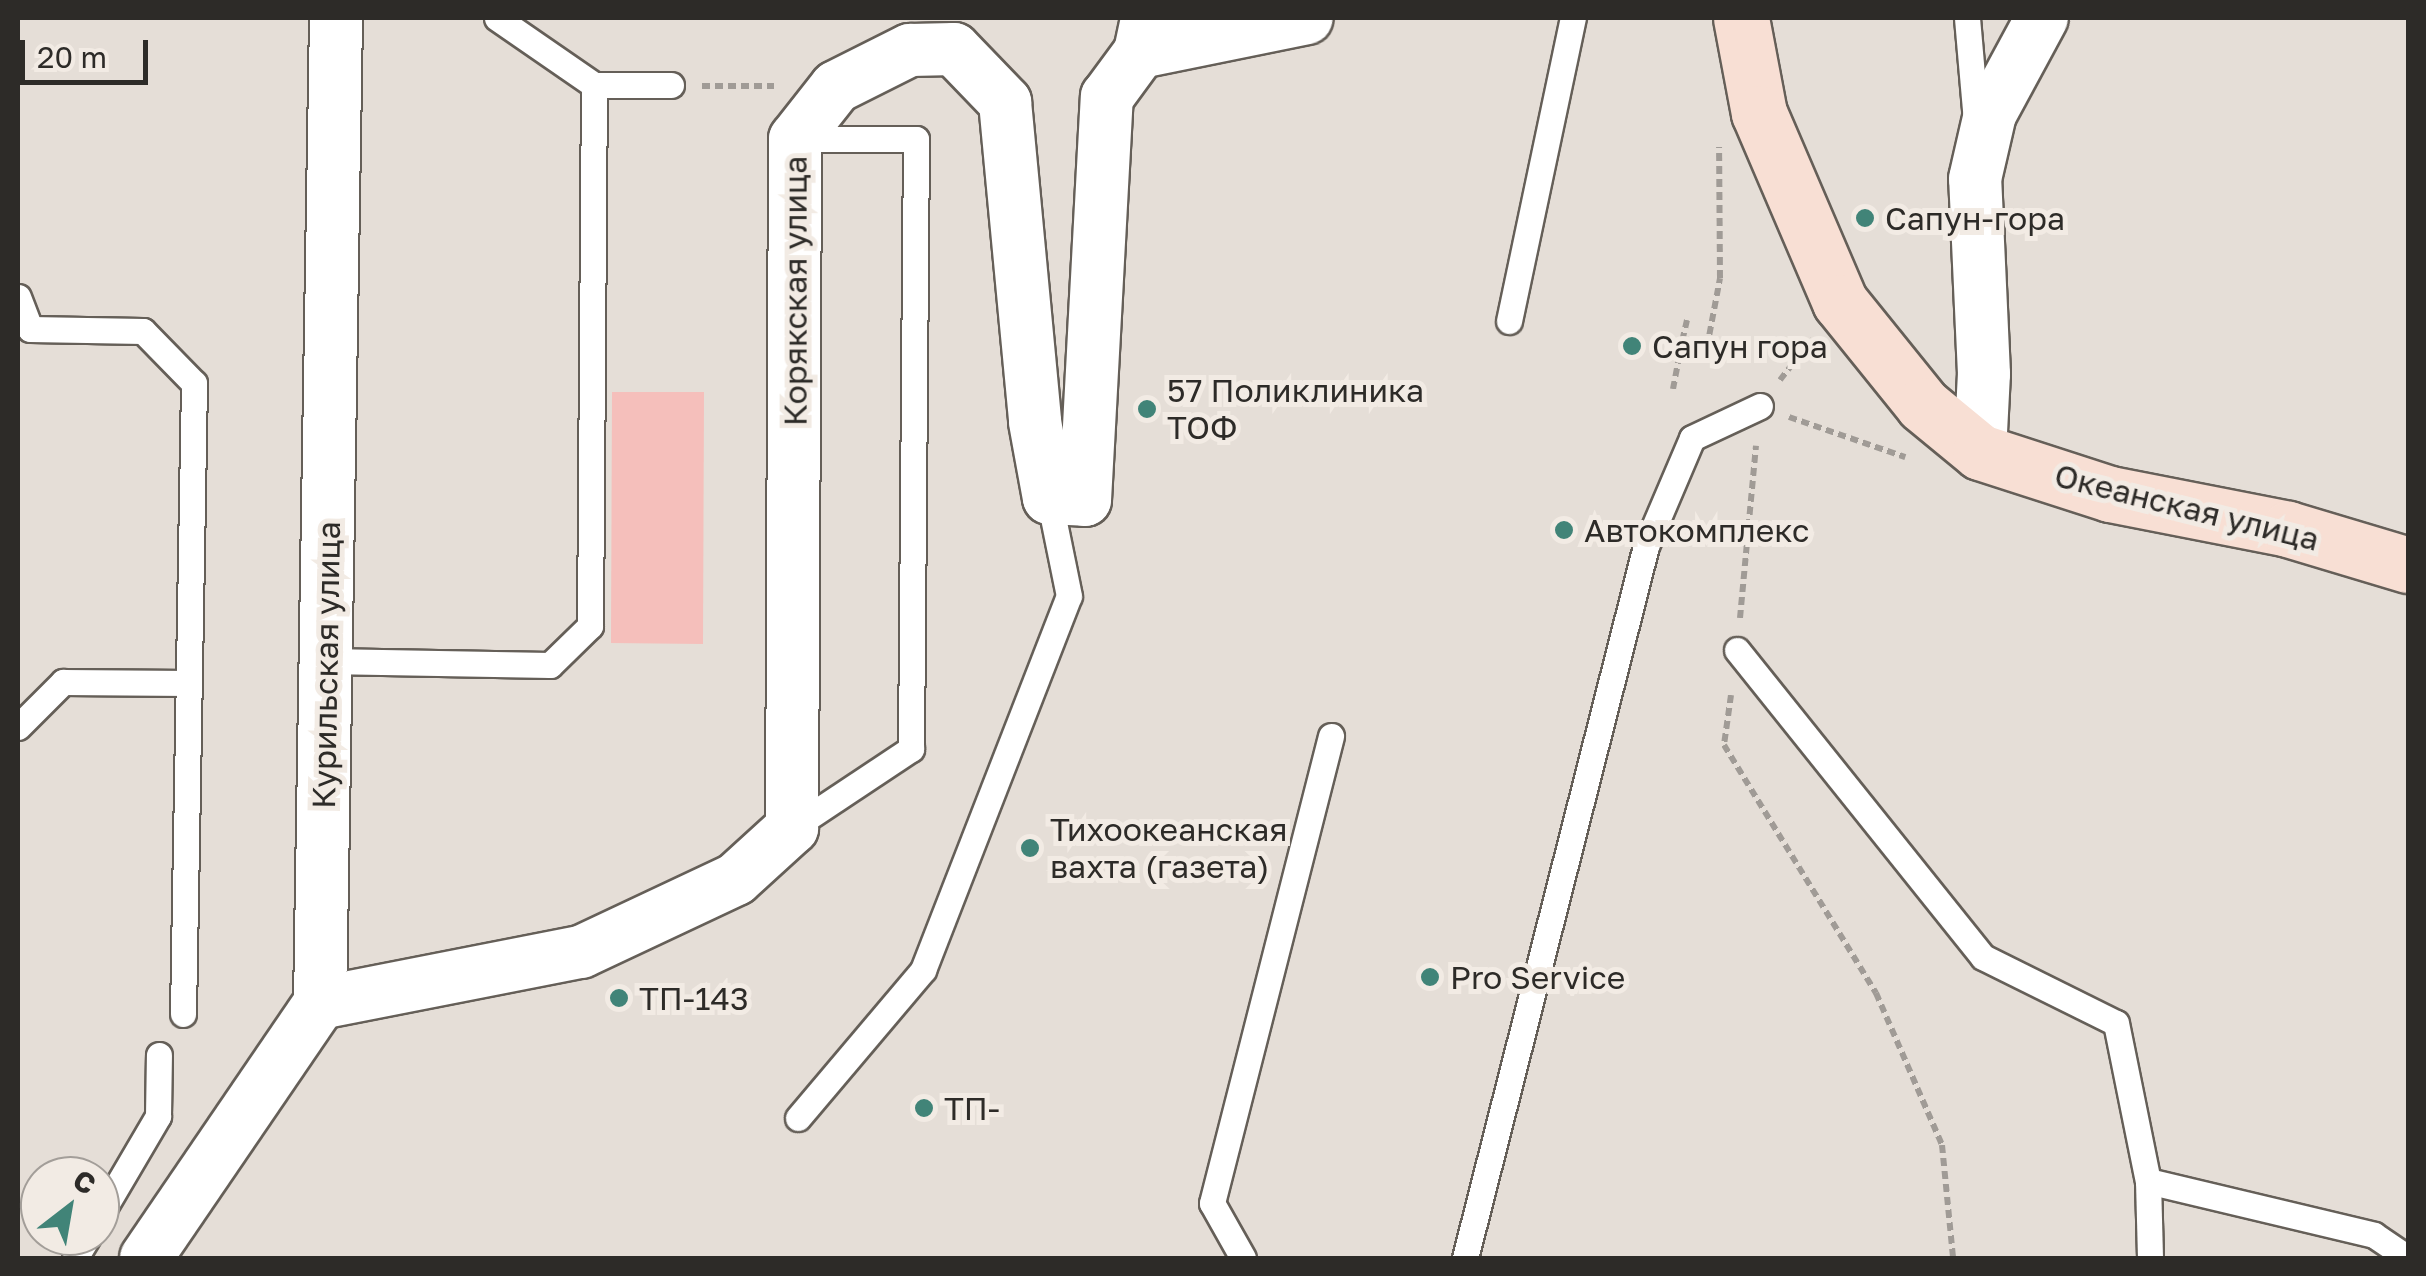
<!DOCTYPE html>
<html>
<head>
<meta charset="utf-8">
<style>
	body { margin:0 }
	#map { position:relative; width:2426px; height:1276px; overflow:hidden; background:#e5ded7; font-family:"Golos Text",sans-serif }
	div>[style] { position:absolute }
	.green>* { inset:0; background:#f5bfbb }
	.path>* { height:6px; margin-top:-3px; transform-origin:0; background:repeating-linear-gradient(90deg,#a09b96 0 8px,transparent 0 13px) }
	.roads { filter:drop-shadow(2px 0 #655f58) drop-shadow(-2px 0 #655f58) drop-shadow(0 2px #655f58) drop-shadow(0 -2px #655f58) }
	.service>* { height:25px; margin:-12.5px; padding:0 12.5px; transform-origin:12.5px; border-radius:12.5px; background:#fff }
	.minor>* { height:52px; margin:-26px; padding:0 26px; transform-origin:26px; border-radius:26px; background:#fff }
	.secondary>* { height:55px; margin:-27.5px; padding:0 27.5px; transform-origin:27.5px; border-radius:27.5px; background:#f8dfd4 }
	.dots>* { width:28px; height:28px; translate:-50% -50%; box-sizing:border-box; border:5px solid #f2ebe4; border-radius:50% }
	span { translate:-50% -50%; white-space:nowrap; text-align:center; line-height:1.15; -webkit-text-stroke:10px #f2ebe4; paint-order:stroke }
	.poi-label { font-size:32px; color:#2d2b28 }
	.left { translate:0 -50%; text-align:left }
	.street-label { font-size:32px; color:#2d2b28 }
	.frame { position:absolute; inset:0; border:20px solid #2d2b28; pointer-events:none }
	.north { position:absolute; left:20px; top:1156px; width:100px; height:100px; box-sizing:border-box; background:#f2ebe4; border:2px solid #a39e99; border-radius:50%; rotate:31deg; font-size:28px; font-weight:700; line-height:40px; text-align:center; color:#2d2b28 }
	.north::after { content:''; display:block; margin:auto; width:35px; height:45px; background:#418478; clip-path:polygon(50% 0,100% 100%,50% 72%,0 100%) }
	.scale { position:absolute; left:20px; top:40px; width:128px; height:45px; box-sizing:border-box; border:5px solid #2d2b28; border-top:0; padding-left:12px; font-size:30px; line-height:35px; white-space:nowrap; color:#2d2b28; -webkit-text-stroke:8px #f2ebe4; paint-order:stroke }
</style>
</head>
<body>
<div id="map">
	<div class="green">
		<i style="clip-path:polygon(612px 392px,704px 392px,703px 644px,611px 643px)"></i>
	</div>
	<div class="path">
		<i style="left:702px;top:86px;width:72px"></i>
		<i style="left:1687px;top:320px;width:23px;rotate:103deg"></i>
		<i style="left:1682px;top:342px;width:25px;rotate:11deg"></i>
		<i style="left:1707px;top:347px;width:70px;rotate:-79.3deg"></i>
		<i style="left:1720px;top:278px;width:131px;rotate:-90.4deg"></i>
		<i style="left:1780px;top:380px;width:52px;rotate:-52deg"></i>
		<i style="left:1673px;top:389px;width:48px;rotate:-79.2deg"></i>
		<i style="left:1789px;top:417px;width:123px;rotate:19deg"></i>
		<i style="left:1740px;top:618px;width:173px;rotate:-84.7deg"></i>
		<i style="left:1731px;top:695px;width:50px;rotate:98deg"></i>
		<i style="left:1724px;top:745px;width:291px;rotate:58.5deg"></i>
		<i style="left:1876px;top:993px;width:166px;rotate:66.5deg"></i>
		<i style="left:1942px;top:1145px;width:114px;rotate:84.4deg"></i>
	</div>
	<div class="roads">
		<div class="service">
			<i style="left:497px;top:18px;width:118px;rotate:34.6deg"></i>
			<i style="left:594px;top:85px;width:77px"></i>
			<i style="left:1967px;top:18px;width:102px;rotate:85deg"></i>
			<i style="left:18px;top:297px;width:34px;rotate:69deg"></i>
			<i style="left:30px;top:329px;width:113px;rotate:1deg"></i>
			<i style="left:143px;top:331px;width:73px;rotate:45.6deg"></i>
			<i style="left:194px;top:383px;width:631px;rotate:91deg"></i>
			<i style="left:1509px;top:321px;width:310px;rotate:-78.1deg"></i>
			<i style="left:1737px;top:650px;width:393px;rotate:51.3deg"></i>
			<i style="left:1983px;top:957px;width:148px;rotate:26.4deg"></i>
			<i style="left:2116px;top:1023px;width:161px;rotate:78.6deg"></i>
			<i style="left:2148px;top:1181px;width:77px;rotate:88.5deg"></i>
			<i style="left:326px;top:661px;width:224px;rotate:1deg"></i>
			<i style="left:550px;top:665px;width:56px;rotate:-44.3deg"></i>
			<i style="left:590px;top:626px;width:541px;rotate:-89.58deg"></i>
			<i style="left:18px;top:727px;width:64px;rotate:-45deg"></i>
			<i style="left:63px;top:682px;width:126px;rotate:0.5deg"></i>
			<i style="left:792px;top:828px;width:143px;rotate:-33.6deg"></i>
			<i style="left:911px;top:749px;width:610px;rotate:-89.53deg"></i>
			<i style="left:916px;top:139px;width:121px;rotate:180deg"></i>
			<i style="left:798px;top:1118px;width:194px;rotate:-49.8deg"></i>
			<i style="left:923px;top:970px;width:401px;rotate:-68.7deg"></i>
			<i style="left:1069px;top:596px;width:100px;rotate:-101.5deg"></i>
			<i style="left:2148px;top:1181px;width:232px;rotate:13.4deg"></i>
			<i style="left:2374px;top:1235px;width:41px;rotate:34.1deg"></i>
			<i style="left:100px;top:1215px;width:115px;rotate:-59.6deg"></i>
			<i style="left:158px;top:1116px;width:61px;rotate:-89.1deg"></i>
			<i style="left:75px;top:1258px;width:26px;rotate:-59deg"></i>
			<i style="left:1243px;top:1258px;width:63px;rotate:-119.4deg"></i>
			<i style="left:1212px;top:1203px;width:482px;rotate:-75.7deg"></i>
			<i style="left:1465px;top:1258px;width:735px;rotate:-75.74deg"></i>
			<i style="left:1646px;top:546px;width:117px;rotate:-66.9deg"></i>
			<i style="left:1692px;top:438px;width:75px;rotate:-25.2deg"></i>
		</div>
		<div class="minor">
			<i style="left:1140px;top:52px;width:170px;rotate:-11.5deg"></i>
			<i style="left:1980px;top:452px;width:78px;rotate:-87.1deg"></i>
			<i style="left:1984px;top:374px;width:195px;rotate:-92.6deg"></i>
			<i style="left:1975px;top:179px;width:67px;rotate:-77deg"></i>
			<i style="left:1990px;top:114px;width:109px;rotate:-61.6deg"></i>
			<i style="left:320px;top:1003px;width:266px;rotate:-11.1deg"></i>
			<i style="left:581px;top:952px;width:171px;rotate:-25.2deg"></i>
			<i style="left:736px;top:879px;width:76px;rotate:-42.3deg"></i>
			<i style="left:792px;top:828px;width:689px;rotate:-89.75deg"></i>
			<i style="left:795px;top:139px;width:66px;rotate:-51.7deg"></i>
			<i style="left:836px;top:87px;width:83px;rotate:-26.6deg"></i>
			<i style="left:910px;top:50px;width:44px;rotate:-1.3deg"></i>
			<i style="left:954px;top:49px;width:74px;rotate:46.1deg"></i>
			<i style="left:1005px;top:102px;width:321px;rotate:84.6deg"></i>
			<i style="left:1035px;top:422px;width:77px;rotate:79.6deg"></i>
			<i style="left:1049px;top:498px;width:36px;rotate:3deg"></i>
			<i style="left:1085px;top:500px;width:404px;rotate:-86.9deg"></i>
			<i style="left:1107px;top:97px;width:56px;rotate:-53.7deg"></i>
			<i style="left:1140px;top:52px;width:35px;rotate:-78deg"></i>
			<i style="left:146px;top:1258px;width:309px;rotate:-55.7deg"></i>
			<i style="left:320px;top:1003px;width:985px;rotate:-89.07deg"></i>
		</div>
		<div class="secondary">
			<i style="left:1741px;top:18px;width:97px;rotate:79.3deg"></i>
			<i style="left:1759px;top:113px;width:206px;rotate:66.8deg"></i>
			<i style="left:1840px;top:302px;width:132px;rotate:51.1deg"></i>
			<i style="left:1923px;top:405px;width:74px;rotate:39.5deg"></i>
			<i style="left:1980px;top:452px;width:137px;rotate:17.9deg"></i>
			<i style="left:2110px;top:494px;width:181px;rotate:11.1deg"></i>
			<i style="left:2288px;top:529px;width:125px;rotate:16.7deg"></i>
		</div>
	</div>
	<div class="dots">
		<i style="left:1865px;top:218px;background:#418478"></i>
		<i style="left:1632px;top:346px;background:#418478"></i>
		<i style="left:1147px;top:409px;background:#418478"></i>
		<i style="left:1564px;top:530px;background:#418478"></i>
		<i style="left:1030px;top:848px;background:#418478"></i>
		<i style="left:1430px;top:977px;background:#418478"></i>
		<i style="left:619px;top:998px;background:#418478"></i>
		<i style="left:924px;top:1108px;background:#418478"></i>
	</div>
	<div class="poi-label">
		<span class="left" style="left:1885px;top:218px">Сапун-гора</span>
		<span class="left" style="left:1652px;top:346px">Сапун гора</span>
		<span class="left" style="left:1167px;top:409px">57 Поликлиника<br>ТОФ</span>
		<span class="left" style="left:1584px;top:530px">Автокомплекс</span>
		<span class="left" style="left:1050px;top:848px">Тихоокеанская<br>вахта (газета)</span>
		<span class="left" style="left:1450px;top:977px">Pro Service</span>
		<span class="left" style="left:639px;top:998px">ТП-143</span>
		<span class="left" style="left:944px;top:1108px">ТП-</span>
	</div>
	<div class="street-label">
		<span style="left:795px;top:291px;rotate:-90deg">Корякская улица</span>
		<span style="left:2187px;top:507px;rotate:14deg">Океанская улица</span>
		<span style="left:326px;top:665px;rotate:-89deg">Курильская улица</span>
	</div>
	<div class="frame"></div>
	<div class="north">С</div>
	<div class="scale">20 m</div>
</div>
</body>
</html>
